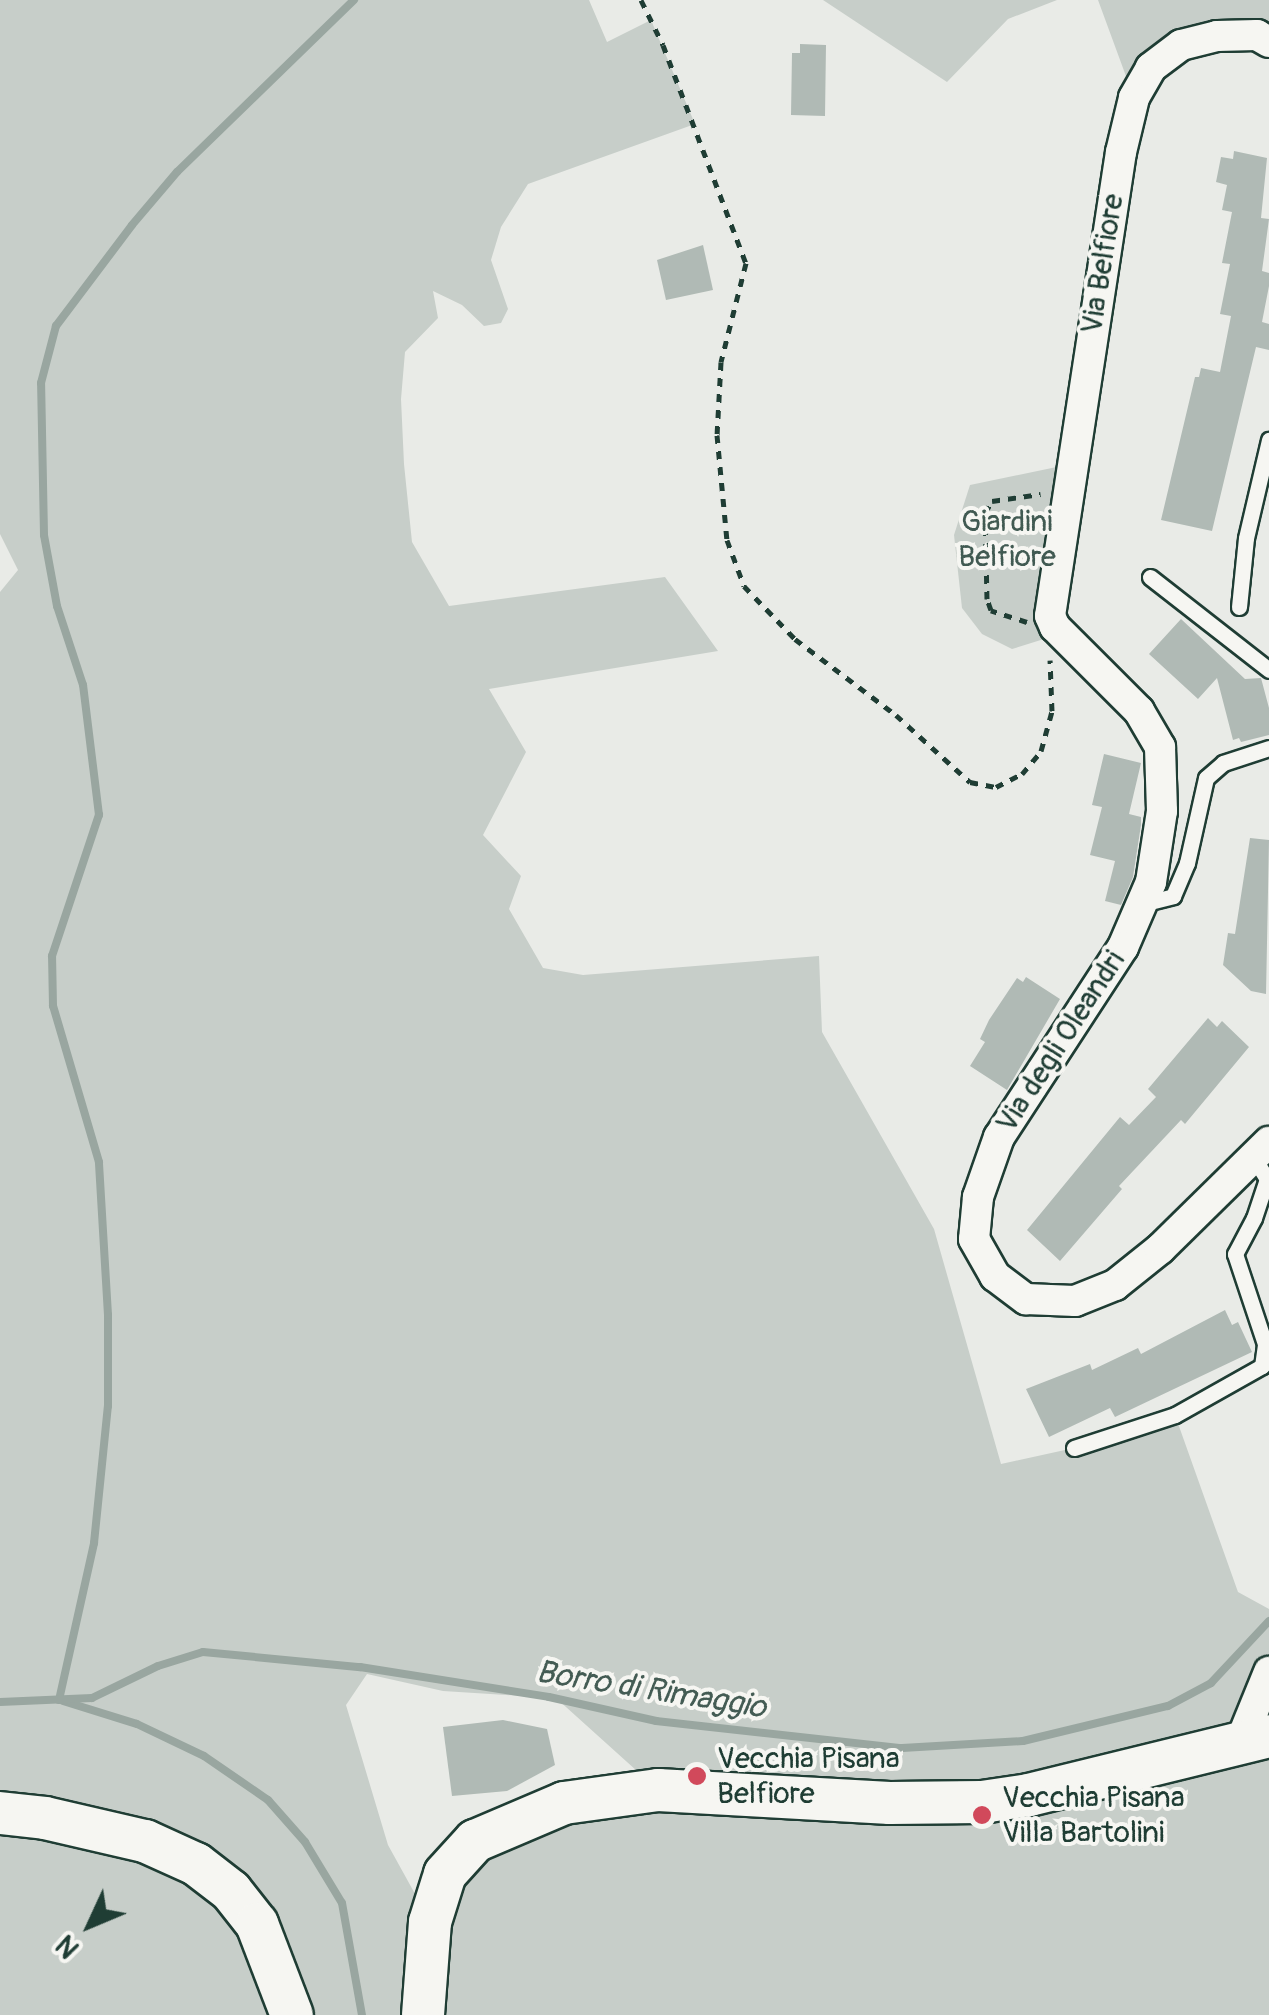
<!DOCTYPE html>
<html>
<head>
<meta charset="utf-8">
<style>
	body { margin:0 }
	#map { position:relative; width:1269px; height:2015px; overflow:hidden; background:#e9ebe7; font-family:Pangolin,sans-serif }
	div>[style] { position:absolute }
	.green>* { inset:0; background:#c7cec9 }
	.stream>* { height:8px; margin:-4px; padding:0 4px; transform-origin:4px; border-radius:4px; background:#99a6a0 }
	.building>* { inset:0; background:#b0bab5 }
	.path>* { height:5px; margin-top:-2.5px; transform-origin:0; background:repeating-linear-gradient(90deg,#1f3d34 0 8px,transparent 0 16px) }
	.roads { filter:drop-shadow(2px 0 #1f3d34) drop-shadow(-2px 0 #1f3d34) drop-shadow(0 2px #1f3d34) drop-shadow(0 -2px #1f3d34) }
	.service>* { height:15px; margin:-7.5px; padding:0 7.5px; transform-origin:7.5px; border-radius:7.5px; background:#f6f6f2 }
	.minor>* { height:30px; margin:-15px; padding:0 15px; transform-origin:15px; border-radius:15px; background:#f6f6f2 }
	.secondary>* { height:42px; margin:-21px; padding:0 21px; transform-origin:21px; border-radius:21px; background:#f6f6f2 }
	.dots>* { width:28px; height:28px; translate:-50% -50%; box-sizing:border-box; border:5px solid #f6f6f2; border-radius:50% }
	span { translate:-50% -50%; white-space:nowrap; text-align:center; line-height:1.15; -webkit-text-stroke:8px #f6f6f2; paint-order:stroke }
	.street-label { font-size:30px; color:#1f3d34 }
	.park-label { font-size:30px; color:#415a52 }
	.poi-label { font-size:30px; color:#1f3d34 }
	.left { translate:0 -50%; text-align:left }
	.water-label { font-size:32px; color:#445c54; font-style:italic }
	.north { position:absolute; left:40px; top:1875px; width:100px; height:100px; -webkit-text-stroke:8px #f6f6f2; paint-order:stroke; rotate:226deg; font-size:28px; font-weight:700; line-height:40px; text-align:center; color:#1f3d34 }
	.north::after { content:''; display:block; margin:auto; width:35px; height:45px; background:#1f3d34; clip-path:polygon(50% 0,100% 100%,50% 72%,0 100%) }
</style>
</head>
<body>
<div id="map">
	<div class="green">
		<i style="clip-path:polygon(evenodd,0 0,589px 0,607px 42px,651px 20px,695px 124px,528px 184px,501px 227px,491px 260px,508px 309px,501px 323px,484px 326px,462px 305px,433px 291px,438px 318px,405px 352px,401px 399px,404px 464px,412px 542px,449px 606px,665px 577px,718px 651px,489px 689px,526px 752px,483px 835px,521px 876px,509px 909px,543px 968px,583px 975px,819px 956px,822px 1032px,934px 1229px,1001px 1464px,1074px 1448px,1175px 1415px,1238px 1592px,1269px 1609px,1269px 1672px,1240px 1742px,1269px 1736px,1269px 2015px,0 2015px,0 592px,18px 570px,0 534px,0 0,367px 1674px,443px 1691px,556px 1698px,657px 1789px,475px 1841px,430px 1921px,388px 1845px,346px 1705px,367px 1674px)"></i>
		<i style="clip-path:polygon(823px 0,1057px 0,1008px 19px,947px 82px)"></i>
		<i style="clip-path:polygon(1098px 0,1269px 0,1269px 42px,1217px 36px,1134px 98px)"></i>
		<i style="clip-path:polygon(1071px 464px,1044px 639px,1012px 649px,982px 634px,962px 608px,954px 535px,970px 485px)"></i>
	</div>
	<div class="stream">
		<i style="left:59px;top:1700px;width:161px;rotate:-77.4deg"></i>
		<i style="left:94px;top:1543px;width:138px;rotate:-84.2deg"></i>
		<i style="left:108px;top:1406px;width:91px;rotate:-90deg"></i>
		<i style="left:108px;top:1315px;width:153px;rotate:-93.4deg"></i>
		<i style="left:99px;top:1162px;width:163px;rotate:-106.4deg"></i>
		<i style="left:53px;top:1006px;width:50px;rotate:-91.1deg"></i>
		<i style="left:52px;top:956px;width:149px;rotate:-71.6deg"></i>
		<i style="left:99px;top:815px;width:131px;rotate:-97deg"></i>
		<i style="left:83px;top:685px;width:83px;rotate:-108.2deg"></i>
		<i style="left:57px;top:606px;width:72px;rotate:-100.4deg"></i>
		<i style="left:44px;top:535px;width:152px;rotate:-91.1deg"></i>
		<i style="left:41px;top:383px;width:59px;rotate:-75.3deg"></i>
		<i style="left:56px;top:326px;width:126px;rotate:-53deg"></i>
		<i style="left:132px;top:225px;width:70px;rotate:-49.7deg"></i>
		<i style="left:177px;top:172px;width:247px;rotate:-44.2deg"></i>
		<i style="left:63px;top:1701px;width:77px;rotate:17.3deg"></i>
		<i style="left:137px;top:1724px;width:74px;rotate:25.5deg"></i>
		<i style="left:204px;top:1756px;width:78px;rotate:34.5deg"></i>
		<i style="left:268px;top:1800px;width:56px;rotate:48.6deg"></i>
		<i style="left:305px;top:1842px;width:71px;rotate:58.8deg"></i>
		<i style="left:342px;top:1903px;width:114px;rotate:79.9deg"></i>
		<i style="left:0;top:1702px;width:92px;rotate:-2.5deg"></i>
		<i style="left:92px;top:1698px;width:73px;rotate:-25.9deg"></i>
		<i style="left:158px;top:1666px;width:47px;rotate:-17.3deg"></i>
		<i style="left:203px;top:1652px;width:158px;rotate:5.5deg"></i>
		<i style="left:360px;top:1667px;width:191px;rotate:9deg"></i>
		<i style="left:549px;top:1697px;width:110px;rotate:12.6deg"></i>
		<i style="left:656px;top:1721px;width:247px;rotate:6.3deg"></i>
		<i style="left:902px;top:1748px;width:121px;rotate:-3.3deg"></i>
		<i style="left:1023px;top:1741px;width:149px;rotate:-13.6deg"></i>
		<i style="left:1168px;top:1706px;width:49px;rotate:-28.1deg"></i>
		<i style="left:1211px;top:1683px;width:85px;rotate:-46.9deg"></i>
	</div>
	<div class="building">
		<i style="clip-path:polygon(800px 44px,826px 45px,825px 116px,791px 115px,792px 53px,800px 53px)"></i>
		<i style="clip-path:polygon(1234px 151px,1267px 158px,1261px 218px,1269px 219px,1262px 271px,1269px 273px,1269px 286px,1262px 322px,1269px 324px,1269px 350px,1256px 347px,1212px 531px,1161px 520px,1195px 377px,1199px 377px,1201px 368px,1220px 372px,1231px 316px,1220px 314px,1230px 264px,1222px 263px,1232px 212px,1222px 210px,1227px 185px,1216px 182px,1221px 157px,1233px 159px)"></i>
		<i style="clip-path:polygon(703px 245px,713px 290px,666px 300px,657px 260px)"></i>
		<i style="clip-path:polygon(1181px 619px,1245px 679px,1261px 678px,1269px 708px,1269px 735px,1241px 742px,1239px 738px,1233px 740px,1217px 678px,1198px 699px,1149px 654px)"></i>
		<i style="clip-path:polygon(1104px 754px,1141px 763px,1129px 814px,1141px 817px,1141px 825px,1133px 877px,1121px 905px,1105px 901px,1115px 861px,1090px 855px,1102px 807px,1092px 805px)"></i>
		<i style="clip-path:polygon(1250px 838px,1269px 840px,1266px 994px,1251px 991px,1223px 965px,1228px 933px,1235px 934px)"></i>
		<i style="clip-path:polygon(1026px 977px,1060px 999px,1007px 1090px,970px 1066px,985px 1042px,980px 1039px,989px 1020px,1017px 978px,1023px 982px)"></i>
		<i style="clip-path:polygon(1208px 1018px,1217px 1027px,1222px 1021px,1249px 1047px,1185px 1124px,1181px 1120px,1119px 1186px,1122px 1189px,1060px 1261px,1027px 1230px,1120px 1117px,1129px 1125px,1156px 1097px,1148px 1089px)"></i>
		<i style="clip-path:polygon(1225px 1310px,1232px 1325px,1238px 1322px,1252px 1352px,1115px 1417px,1110px 1408px,1049px 1437px,1026px 1389px,1090px 1364px,1092px 1370px,1138px 1348px,1141px 1354px)"></i>
		<i style="clip-path:polygon(503px 1720px,547px 1729px,555px 1765px,507px 1791px,452px 1796px,443px 1727px)"></i>
	</div>
	<div class="path">
		<i style="left:641px;top:0;width:50px;rotate:63.9deg"></i>
		<i style="left:663px;top:45px;width:233px;rotate:69.2deg"></i>
		<i style="left:746px;top:263px;width:102px;rotate:104.2deg"></i>
		<i style="left:721px;top:362px;width:73px;rotate:93.1deg"></i>
		<i style="left:717px;top:435px;width:105px;rotate:84.6deg"></i>
		<i style="left:727px;top:540px;width:49px;rotate:69.7deg"></i>
		<i style="left:744px;top:586px;width:74px;rotate:46.1deg"></i>
		<i style="left:795px;top:639px;width:126px;rotate:37deg"></i>
		<i style="left:896px;top:715px;width:100px;rotate:42.2deg"></i>
		<i style="left:970px;top:782px;width:26px;rotate:11deg"></i>
		<i style="left:996px;top:787px;width:29px;rotate:-27deg"></i>
		<i style="left:1022px;top:774px;width:30px;rotate:-50deg"></i>
		<i style="left:1041px;top:751px;width:41px;rotate:-74.6deg"></i>
		<i style="left:1052px;top:711px;width:51px;rotate:-92.2deg"></i>
		<i style="left:1027px;top:622px;width:38px;rotate:-162deg"></i>
		<i style="left:991px;top:610px;width:12px;rotate:-110deg"></i>
		<i style="left:987px;top:599px;width:86px;rotate:-91.3deg"></i>
		<i style="left:985px;top:513px;width:14px;rotate:-60deg"></i>
		<i style="left:992px;top:501px;width:49px;rotate:-8.1deg"></i>
	</div>
	<div class="roads">
		<div class="service">
			<i style="left:1150px;top:577px;width:151px;rotate:38deg"></i>
			<i style="left:1239px;top:607px;width:69px;rotate:-84.2deg"></i>
			<i style="left:1246px;top:538px;width:101px;rotate:-76.8deg"></i>
			<i style="left:1142px;top:904px;width:32px;rotate:-14deg"></i>
			<i style="left:1173px;top:896px;width:36px;rotate:-67deg"></i>
			<i style="left:1187px;top:863px;width:87px;rotate:-77.4deg"></i>
			<i style="left:1206px;top:778px;width:23px;rotate:-41deg"></i>
			<i style="left:1223px;top:763px;width:48px;rotate:-18.1deg"></i>
			<i style="left:1074px;top:1448px;width:106px;rotate:-18.1deg"></i>
			<i style="left:1175px;top:1415px;width:100px;rotate:-29.4deg"></i>
			<i style="left:1262px;top:1366px;width:22px;rotate:-82deg"></i>
			<i style="left:1265px;top:1344px;width:95px;rotate:-108.4deg"></i>
			<i style="left:1235px;top:1254px;width:41px;rotate:-62.2deg"></i>
			<i style="left:1254px;top:1218px;width:41px;rotate:-71.6deg"></i>
			<i style="left:1267px;top:1179px;width:25px;rotate:-122deg"></i>
		</div>
		<div class="minor">
			<i style="left:1269px;top:42px;width:14px;rotate:-150deg"></i>
			<i style="left:1257px;top:35px;width:40px;rotate:178.6deg"></i>
			<i style="left:1217px;top:36px;width:37px;rotate:166deg"></i>
			<i style="left:1181px;top:45px;width:38px;rotate:143deg"></i>
			<i style="left:1151px;top:68px;width:34px;rotate:120deg"></i>
			<i style="left:1134px;top:98px;width:56px;rotate:103.5deg"></i>
			<i style="left:1121px;top:152px;width:469px;rotate:98.7deg"></i>
			<i style="left:1050px;top:616px;width:12px;rotate:66deg"></i>
			<i style="left:1055px;top:627px;width:119px;rotate:45deg"></i>
			<i style="left:1139px;top:711px;width:42px;rotate:59.7deg"></i>
			<i style="left:1160px;top:747px;width:64px;rotate:88.2deg"></i>
			<i style="left:1162px;top:811px;width:72px;rotate:98.8deg"></i>
			<i style="left:1151px;top:882px;width:71px;rotate:113.3deg"></i>
			<i style="left:1123px;top:947px;width:227px;rotate:123.1deg"></i>
			<i style="left:999px;top:1137px;width:64px;rotate:109.3deg"></i>
			<i style="left:978px;top:1197px;width:42px;rotate:95.4deg"></i>
			<i style="left:974px;top:1239px;width:43px;rotate:60.4deg"></i>
			<i style="left:995px;top:1276px;width:39px;rotate:37deg"></i>
			<i style="left:1026px;top:1299px;width:49px;rotate:2.3deg"></i>
			<i style="left:1075px;top:1301px;width:43px;rotate:-21.8deg"></i>
			<i style="left:1115px;top:1285px;width:58px;rotate:-38.7deg"></i>
			<i style="left:1160px;top:1249px;width:153px;rotate:-44.5deg"></i>
			<i style="left:1240px;top:1743px;width:77px;rotate:-67.8deg"></i>
		</div>
		<div class="secondary">
			<i style="left:0;top:1813px;width:45px;rotate:6.3deg"></i>
			<i style="left:45px;top:1818px;width:103px;rotate:13deg"></i>
			<i style="left:145px;top:1841px;width:56px;rotate:24.3deg"></i>
			<i style="left:196px;top:1864px;width:44px;rotate:37.6deg"></i>
			<i style="left:231px;top:1891px;width:42px;rotate:51.8deg"></i>
			<i style="left:257px;top:1924px;width:97px;rotate:69deg"></i>
			<i style="left:423px;top:2015px;width:93px;rotate:-85.7deg"></i>
			<i style="left:430px;top:1922px;width:50px;rotate:-72.6deg"></i>
			<i style="left:445px;top:1874px;width:45px;rotate:-47.7deg"></i>
			<i style="left:475px;top:1841px;width:97px;rotate:-23.1deg"></i>
			<i style="left:564px;top:1803px;width:95px;rotate:-7.9deg"></i>
			<i style="left:658px;top:1790px;width:232px;rotate:3.2deg"></i>
			<i style="left:890px;top:1803px;width:92px;rotate:-0.6deg"></i>
			<i style="left:982px;top:1802px;width:48px;rotate:-8.5deg"></i>
			<i style="left:1029px;top:1795px;width:247px;rotate:-13.8deg"></i>
		</div>
	</div>
	<div class="dots">
		<i style="left:697px;top:1776px;background:#d1495b"></i>
		<i style="left:982px;top:1815px;background:#d1495b"></i>
	</div>
	<div class="street-label">
		<span style="left:1103px;top:264px;rotate:-81deg">Via Belfiore</span>
		<span style="left:1061px;top:1042px;rotate:-57deg">Via degli Oleandri</span>
	</div>
	<div class="park-label">
		<span style="left:1007px;top:539px">Giardini<br>Belfiore</span>
	</div>
	<div class="poi-label">
		<span class="left" style="left:717px;top:1776px">Vecchia Pisana<br>Belfiore</span>
		<span class="left" style="left:1002px;top:1815px">Vecchia Pisana<br>Villa Bartolini</span>
	</div>
	<div class="water-label">
		<span style="left:651px;top:1690px;rotate:9deg">Borro di Rimaggio</span>
	</div>
	<div class="north">N</div>
</div>
</body>
</html>
